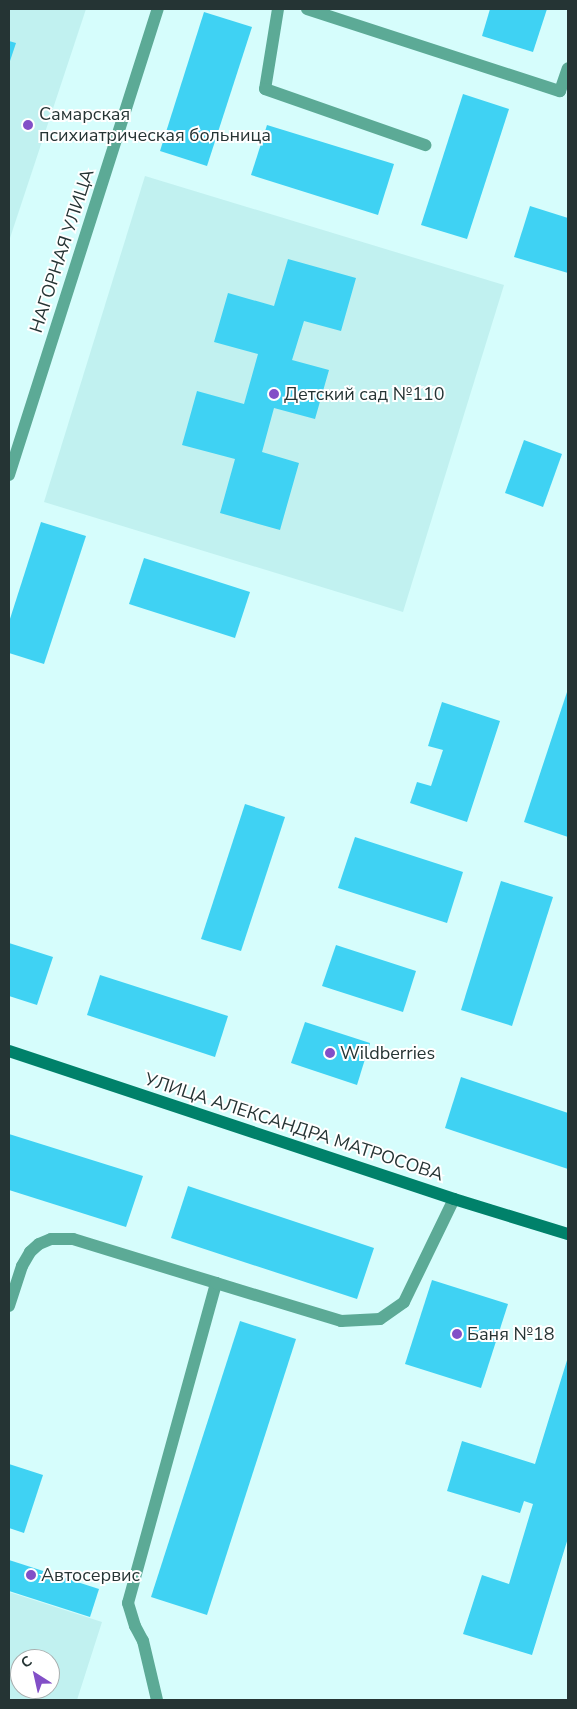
<!DOCTYPE html>
<html>
<head>
<meta charset="utf-8">
<style>
	body { margin:0 }
	#map { position:relative; width:577px; height:1709px; overflow:hidden; background:#d6fdfc; font-family:"Nunito Sans",sans-serif }
	div>[style] { position:absolute }
	.built>* { inset:0; background:#c1f1f0 }
	.building>* { inset:0; background:#3fd2f3 }
	.lane>* { height:12px; margin:-6px; padding:0 6px; transform-origin:6px; border-radius:6px; background:#5caa96 }
	.street>* { height:12px; margin:-6px; padding:0 6px; transform-origin:6px; border-radius:6px; background:#5caa96 }
	.secondary>* { height:12px; margin:-6px; padding:0 6px; transform-origin:6px; border-radius:6px; background:#00816a }
	.dots>* { width:14px; height:14px; translate:-50% -50%; box-sizing:border-box; border:2px solid #fff; border-radius:50% }
	span { translate:-50% -50%; white-space:nowrap; text-align:center; line-height:1.15; -webkit-text-stroke:4px #fff; paint-order:stroke }
	.poi-label { font-size:18px; color:#253434 }
	.left { translate:0 -50%; text-align:left }
	.street-label { font-size:18px; color:#253434 }
	.frame { position:absolute; inset:0; border:10px solid #253434; pointer-events:none }
	.north { position:absolute; left:10px; top:1649px; width:50px; height:50px; box-sizing:border-box; background:#fff; border:1px solid #a8aeae; border-radius:50%; rotate:325deg; font-size:14px; font-weight:700; line-height:20px; text-align:center; color:#253434 }
	.north::after { content:''; display:block; margin:auto; width:18px; height:22px; background:#824fc7; clip-path:polygon(50% 0,100% 100%,50% 72%,0 100%) }
</style>
</head>
<body>
<div id="map">
	<div class="built">
		<i style="clip-path:polygon(9px 9px,86px 9px,9px 241px)"></i>
		<i style="clip-path:polygon(145px 176px,504px 285px,403px 612px,44px 502px)"></i>
		<i style="clip-path:polygon(evenodd,9px 1592px,102px 1622px,77px 1700px,9px 1700px,9px 1592px,20px 1659px,50px 1659px,50px 1689px,20px 1689px,20px 1659px)"></i>
	</div>
	<div class="building">
		<i style="clip-path:polygon(490px 9px,547px 9px,533px 52px,482px 36px)"></i>
		<i style="clip-path:polygon(204px 12px,252px 27px,207px 166px,160px 151px)"></i>
		<i style="clip-path:polygon(9px 41px,16px 43px,9px 64px)"></i>
		<i style="clip-path:polygon(463px 94px,509px 109px,467px 239px,421px 225px)"></i>
		<i style="clip-path:polygon(267px 125px,394px 164px,378px 215px,251px 175px)"></i>
		<i style="clip-path:polygon(530px 206px,568px 218px,568px 273px,514px 257px)"></i>
		<i style="clip-path:polygon(288px 259px,356px 278px,341px 331px,304px 321px,292px 360px,329px 370px,315px 419px,274px 408px,262px 452px,299px 463px,280px 530px,220px 513px,235px 459px,182px 445px,197px 391px,244px 404px,258px 354px,214px 342px,228px 293px,274px 306px)"></i>
		<i style="clip-path:polygon(524px 440px,562px 454px,543px 507px,505px 493px)"></i>
		<i style="clip-path:polygon(41px 522px,86px 536px,44px 664px,9px 653px,9px 622px)"></i>
		<i style="clip-path:polygon(144px 558px,250px 592px,235px 638px,129px 604px)"></i>
		<i style="clip-path:polygon(568px 689px,568px 837px,524px 822px)"></i>
		<i style="clip-path:polygon(442px 702px,500px 721px,467px 822px,410px 803px,417px 782px,431px 786px,443px 750px,428px 746px)"></i>
		<i style="clip-path:polygon(245px 804px,285px 817px,241px 951px,201px 939px)"></i>
		<i style="clip-path:polygon(355px 837px,463px 872px,447px 923px,338px 888px)"></i>
		<i style="clip-path:polygon(501px 881px,553px 897px,512px 1026px,461px 1010px)"></i>
		<i style="clip-path:polygon(9px 943px,53px 957px,37px 1005px,9px 996px)"></i>
		<i style="clip-path:polygon(336px 945px,416px 971px,403px 1012px,322px 986px)"></i>
		<i style="clip-path:polygon(100px 975px,228px 1016px,215px 1057px,87px 1015px)"></i>
		<i style="clip-path:polygon(305px 1022px,370px 1043px,357px 1085px,291px 1063px)"></i>
		<i style="clip-path:polygon(461px 1077px,568px 1113px,568px 1169px,445px 1128px)"></i>
		<i style="clip-path:polygon(9px 1134px,143px 1176px,126px 1227px,9px 1190px)"></i>
		<i style="clip-path:polygon(188px 1186px,374px 1248px,357px 1299px,171px 1238px)"></i>
		<i style="clip-path:polygon(432px 1280px,508px 1304px,481px 1388px,405px 1364px)"></i>
		<i style="clip-path:polygon(240px 1321px,296px 1339px,207px 1615px,151px 1597px)"></i>
		<i style="clip-path:polygon(568px 1357px,568px 1538px,532px 1655px,463px 1634px,482px 1575px,509px 1584px,533px 1504px,524px 1501px,520px 1513px,447px 1491px,462px 1441px,535px 1464px)"></i>
		<i style="clip-path:polygon(9px 1464px,43px 1475px,24px 1533px,9px 1528px)"></i>
		<i style="clip-path:polygon(9px 1560px,99px 1589px,90px 1617px,9px 1591px)"></i>
	</div>
	<div class="lane">
		<i style="left:278px;top:9px;width:81px;rotate:99.2deg"></i>
		<i style="left:265px;top:89px;width:170px;rotate:19.3deg"></i>
		<i style="left:307px;top:9px;width:266px;rotate:18deg"></i>
		<i style="left:560px;top:91px;width:24px;rotate:-71deg"></i>
		<i style="left:9px;top:1306px;width:42px;rotate:-72deg"></i>
		<i style="left:22px;top:1266px;width:16px;rotate:-60deg"></i>
		<i style="left:30px;top:1252px;width:12px;rotate:-42deg"></i>
		<i style="left:39px;top:1244px;width:13px;rotate:-23deg"></i>
		<i style="left:51px;top:1239px;width:22px"></i>
		<i style="left:73px;top:1239px;width:150px;rotate:17.1deg"></i>
		<i style="left:157px;top:1700px;width:61px;rotate:-103.3deg"></i>
		<i style="left:143px;top:1641px;width:17px;rotate:-118deg"></i>
		<i style="left:135px;top:1626px;width:24px;rotate:-107deg"></i>
		<i style="left:128px;top:1603px;width:332px;rotate:-74.6deg"></i>
		<i style="left:216px;top:1283px;width:131px;rotate:16.9deg"></i>
		<i style="left:341px;top:1321px;width:39px;rotate:-3deg"></i>
		<i style="left:380px;top:1319px;width:29px;rotate:-35deg"></i>
		<i style="left:404px;top:1302px;width:114px;rotate:-64.1deg"></i>
	</div>
	<div class="street">
		<i style="left:9px;top:475px;width:489px;rotate:-72.3deg"></i>
	</div>
	<div class="secondary">
		<i style="left:9px;top:1051px;width:469px;rotate:18.4deg"></i>
		<i style="left:454px;top:1199px;width:119px;rotate:17.1deg"></i>
	</div>
	<div class="dots">
		<i style="left:28px;top:125px;background:#824fc7"></i>
		<i style="left:274px;top:394px;background:#824fc7"></i>
		<i style="left:330px;top:1053px;background:#824fc7"></i>
		<i style="left:457px;top:1334px;background:#824fc7"></i>
		<i style="left:31px;top:1575px;background:#824fc7"></i>
	</div>
	<div class="poi-label">
		<span class="left" style="left:39px;top:125px">Самарская<br>психиатрическая больница</span>
		<span class="left" style="left:284px;top:394px">Детский сад №110</span>
		<span class="left" style="left:340px;top:1053px">Wildberries</span>
		<span class="left" style="left:467px;top:1334px">Баня №18</span>
		<span class="left" style="left:41px;top:1575px">Автосервис</span>
	</div>
	<div class="street-label">
		<span style="left:62px;top:251px;rotate:-72deg">НАГОРНАЯ УЛИЦА</span>
		<span style="left:294px;top:1127px;rotate:18deg">УЛИЦА АЛЕКСАНДРА МАТРОСОВА</span>
	</div>
	<div class="frame"></div>
	<div class="north">С</div>
</div>
</body>
</html>
